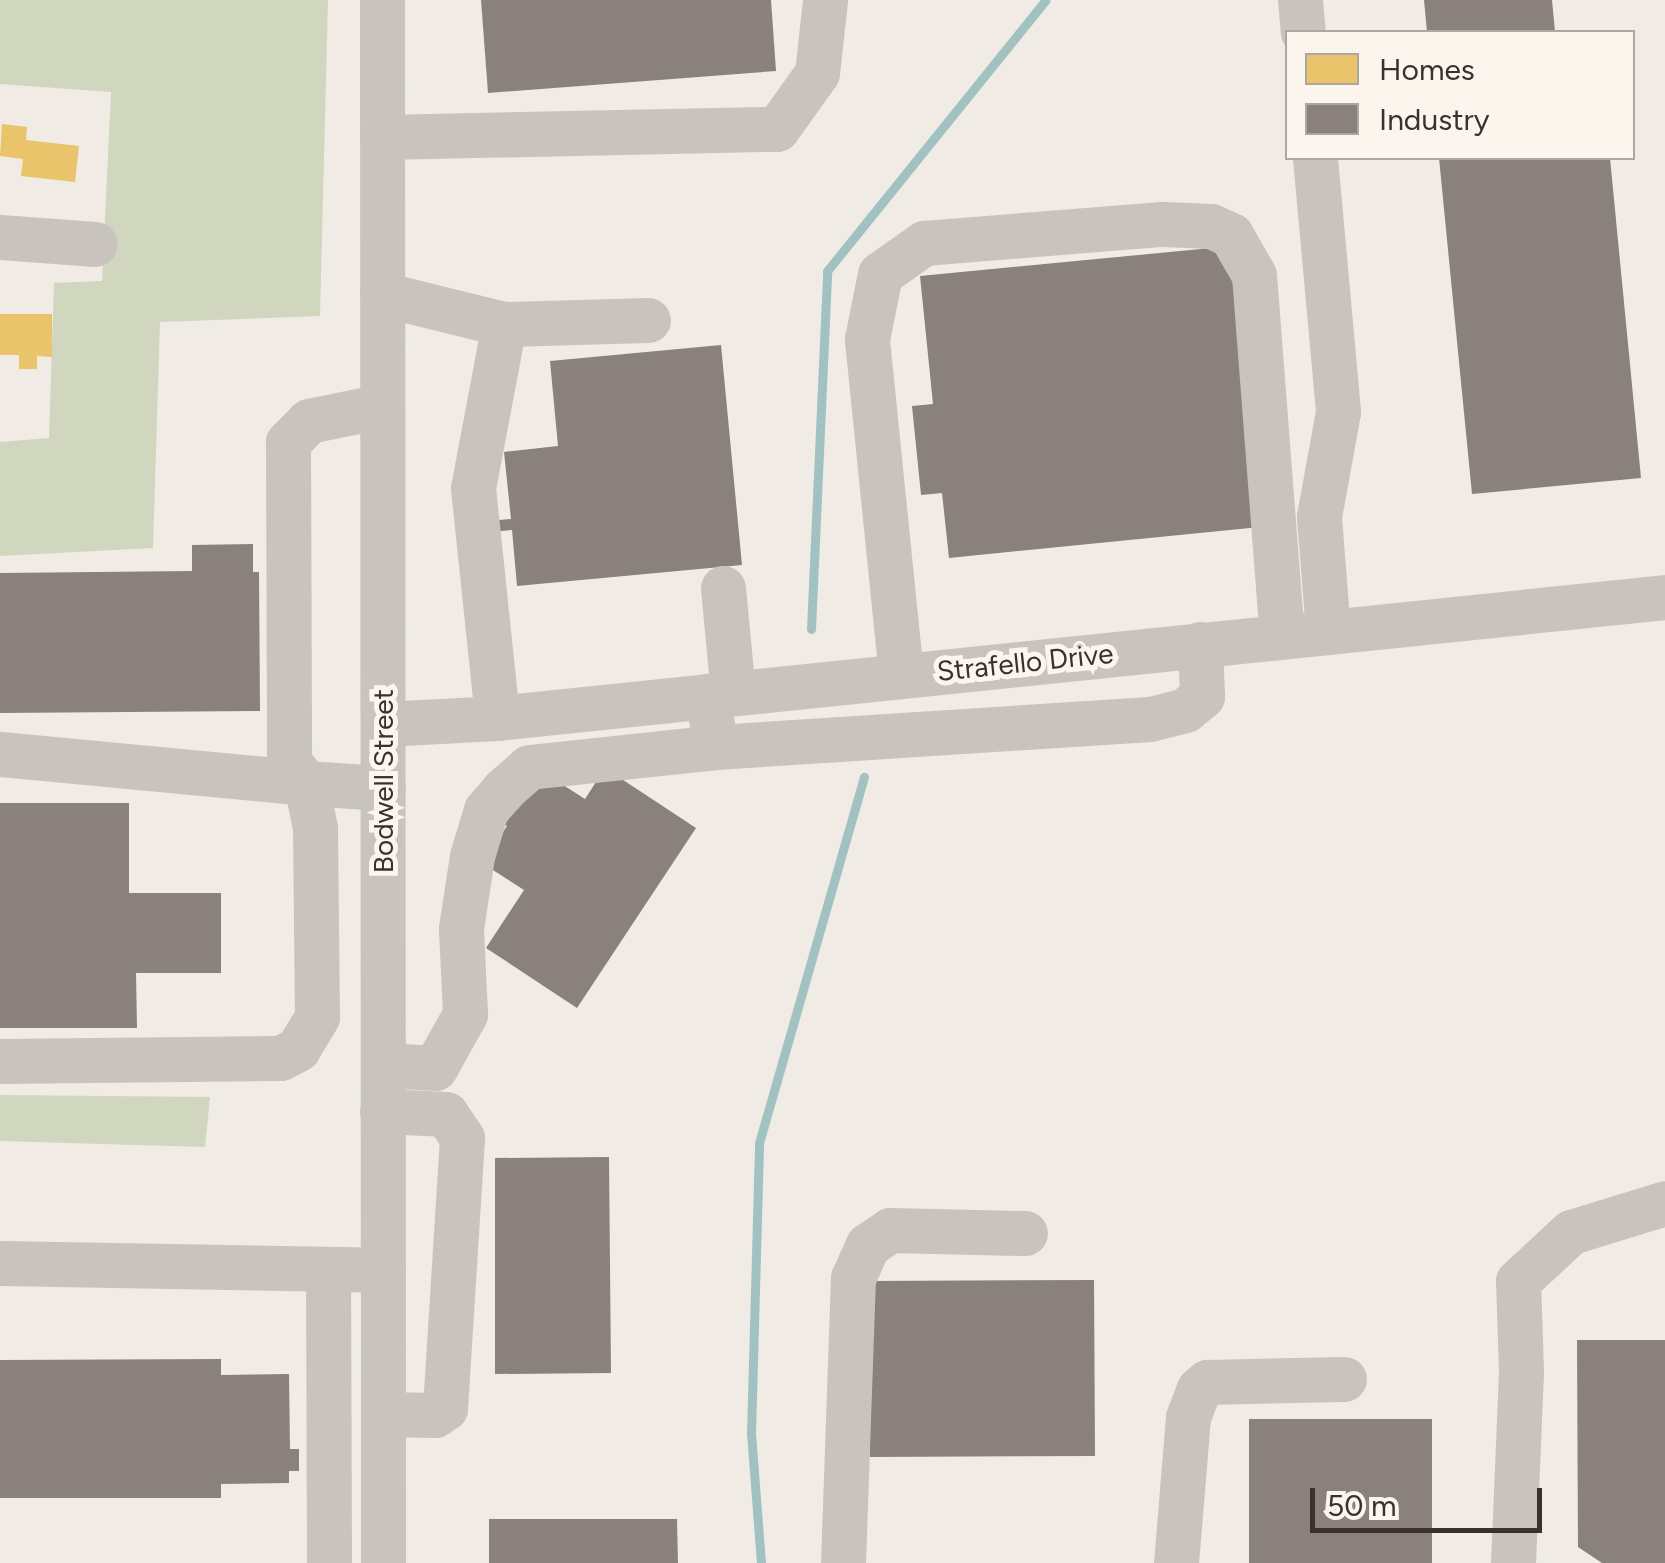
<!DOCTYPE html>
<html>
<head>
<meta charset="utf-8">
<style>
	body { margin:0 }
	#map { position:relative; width:1665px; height:1563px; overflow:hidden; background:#f0ebe5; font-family:Figtree,sans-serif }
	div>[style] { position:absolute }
	.green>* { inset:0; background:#d1d6bf }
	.homes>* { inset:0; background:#e9c46a }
	.industry>* { inset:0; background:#8a817c }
	.stream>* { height:9px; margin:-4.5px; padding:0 4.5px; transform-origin:4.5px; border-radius:4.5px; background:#a1c2c1 }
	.minor>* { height:45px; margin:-22.5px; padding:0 22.5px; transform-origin:22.5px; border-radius:22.5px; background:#c9c3be }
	span { translate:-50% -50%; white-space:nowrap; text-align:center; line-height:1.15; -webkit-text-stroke:10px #fbf5ee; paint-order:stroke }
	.street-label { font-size:28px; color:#3b302b }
	.legend { position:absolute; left:1285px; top:30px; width:350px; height:130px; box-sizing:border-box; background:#fbf5ee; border:2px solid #aea6a0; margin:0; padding:12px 18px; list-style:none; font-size:30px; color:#3b302b }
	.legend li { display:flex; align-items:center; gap:20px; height:50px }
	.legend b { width:50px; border:2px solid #aea6a0 }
	.scale { position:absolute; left:1310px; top:1488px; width:232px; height:45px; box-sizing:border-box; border:5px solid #3b302b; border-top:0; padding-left:12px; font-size:30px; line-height:35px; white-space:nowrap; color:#3b302b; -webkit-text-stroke:8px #fbf5ee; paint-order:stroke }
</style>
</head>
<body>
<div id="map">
	<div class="green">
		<i style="clip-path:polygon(0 0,328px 0,320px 316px,160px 322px,153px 548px,0 556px,0 442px,49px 438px,54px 283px,102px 281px,111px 92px,0 84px)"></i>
		<i style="clip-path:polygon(0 1095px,210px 1097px,205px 1147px,0 1141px)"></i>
	</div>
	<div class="homes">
		<i style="clip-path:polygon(2px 124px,27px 127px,26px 140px,79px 146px,75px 182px,21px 176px,23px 159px,0 156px)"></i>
		<i style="clip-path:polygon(0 314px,52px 314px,52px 357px,37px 356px,37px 369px,19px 369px,19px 355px,0 355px)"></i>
	</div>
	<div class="industry">
		<i style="clip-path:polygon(481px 0,771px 0,776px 71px,488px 93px)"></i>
		<i style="clip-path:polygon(1424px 0,1552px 0,1555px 32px,1427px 32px)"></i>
		<i style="clip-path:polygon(1439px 158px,1610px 158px,1641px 478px,1472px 494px)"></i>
		<i style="clip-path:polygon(1232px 246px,1260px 527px,949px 558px,942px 493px,921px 495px,912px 406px,933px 404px,920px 276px)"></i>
		<i style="clip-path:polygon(721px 345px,742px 565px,517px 586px,512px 530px,489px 532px,488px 521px,511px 519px,504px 452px,558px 446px,550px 361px)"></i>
		<i style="clip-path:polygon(253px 544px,253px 572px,259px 572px,260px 711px,0 713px,0 573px,192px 571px,192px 545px)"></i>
		<i style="clip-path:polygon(605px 768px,696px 828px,577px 1008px,486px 948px,524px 890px,482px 863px,507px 826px,499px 821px,510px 804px,518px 809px,543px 772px,585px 799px)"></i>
		<i style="clip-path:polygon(0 803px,129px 803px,129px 893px,221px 893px,221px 973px,136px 973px,137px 1028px,0 1028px)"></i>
		<i style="clip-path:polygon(609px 1157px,611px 1373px,495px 1374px,495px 1158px)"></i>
		<i style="clip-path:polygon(1094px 1280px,1095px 1456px,870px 1457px,869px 1281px)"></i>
		<i style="clip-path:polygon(1577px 1340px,1665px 1340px,1665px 1563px,1602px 1563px,1578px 1547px)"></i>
		<i style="clip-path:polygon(221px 1359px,221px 1375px,289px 1374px,290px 1449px,299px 1449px,299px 1471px,289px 1471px,289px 1483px,221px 1484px,221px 1498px,0 1498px,0 1360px)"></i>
		<i style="clip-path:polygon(1249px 1419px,1432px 1419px,1432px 1563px,1249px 1563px)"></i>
		<i style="clip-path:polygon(489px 1519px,677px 1519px,678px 1563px,489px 1563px)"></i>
	</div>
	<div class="stream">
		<i style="left:811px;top:629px;width:358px;rotate:-87.4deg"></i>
		<i style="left:827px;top:271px;width:348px;rotate:-51.1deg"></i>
		<i style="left:761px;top:1563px;width:129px;rotate:-94.4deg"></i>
		<i style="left:751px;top:1434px;width:291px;rotate:-88.4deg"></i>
		<i style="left:759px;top:1143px;width:381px;rotate:-74deg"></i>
	</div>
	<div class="minor">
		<i style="left:382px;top:0;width:1563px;rotate:89.96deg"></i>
		<i style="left:1300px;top:0;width:32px;rotate:85deg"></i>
		<i style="left:382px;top:137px;width:395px;rotate:-1.2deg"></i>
		<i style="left:777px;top:129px;width:69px;rotate:-54.5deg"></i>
		<i style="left:817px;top:73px;width:73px;rotate:-83.7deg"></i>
		<i style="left:1315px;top:158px;width:255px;rotate:84.8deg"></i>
		<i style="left:1338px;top:412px;width:107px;rotate:100.3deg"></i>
		<i style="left:1319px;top:517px;width:114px;rotate:85.5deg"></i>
		<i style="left:0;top:237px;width:95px;rotate:4.2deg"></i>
		<i style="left:382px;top:294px;width:126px;rotate:13.8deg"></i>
		<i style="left:504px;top:324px;width:167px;rotate:100.7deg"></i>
		<i style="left:473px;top:488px;width:231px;rotate:84deg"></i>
		<i style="left:504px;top:324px;width:144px;rotate:-1.6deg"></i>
		<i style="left:382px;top:406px;width:75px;rotate:168.4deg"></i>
		<i style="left:309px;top:421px;width:30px;rotate:135deg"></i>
		<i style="left:288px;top:442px;width:320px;rotate:89.8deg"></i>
		<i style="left:289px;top:762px;width:27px;rotate:51deg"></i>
		<i style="left:306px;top:783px;width:77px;rotate:3.7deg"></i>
		<i style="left:723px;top:588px;width:105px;rotate:84.6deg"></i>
		<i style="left:901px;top:675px;width:338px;rotate:-95.8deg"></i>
		<i style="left:867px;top:339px;width:66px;rotate:-78.7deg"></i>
		<i style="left:880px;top:274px;width:54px;rotate:-35.2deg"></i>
		<i style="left:924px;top:243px;width:239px;rotate:-4.6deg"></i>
		<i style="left:1162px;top:224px;width:49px;rotate:2.3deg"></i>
		<i style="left:1211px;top:226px;width:22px;rotate:24deg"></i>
		<i style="left:1231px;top:235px;width:46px;rotate:60.1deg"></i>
		<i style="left:1254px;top:275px;width:362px;rotate:85.6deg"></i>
		<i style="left:384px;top:724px;width:113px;rotate:-3deg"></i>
		<i style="left:497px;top:718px;width:1174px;rotate:-5.91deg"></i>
		<i style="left:716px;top:747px;width:435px;rotate:-3.7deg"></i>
		<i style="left:1150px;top:719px;width:36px;rotate:-14deg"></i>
		<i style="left:1185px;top:710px;width:22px;rotate:-39deg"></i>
		<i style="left:1202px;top:696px;width:52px;rotate:-92.2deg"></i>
		<i style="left:0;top:754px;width:307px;rotate:5.4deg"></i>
		<i style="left:306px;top:783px;width:46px;rotate:78.7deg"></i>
		<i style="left:315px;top:828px;width:189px;rotate:89.4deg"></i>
		<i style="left:317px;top:1017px;width:37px;rotate:121deg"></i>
		<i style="left:298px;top:1049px;width:20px;rotate:153deg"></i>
		<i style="left:280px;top:1058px;width:280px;rotate:179.4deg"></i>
		<i style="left:383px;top:1065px;width:52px;rotate:3.3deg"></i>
		<i style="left:435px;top:1068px;width:62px;rotate:-60.9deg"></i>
		<i style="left:465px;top:1014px;width:86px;rotate:-92.7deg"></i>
		<i style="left:461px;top:928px;width:73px;rotate:-81.3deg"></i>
		<i style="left:472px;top:856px;width:48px;rotate:-73.1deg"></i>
		<i style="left:486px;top:810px;width:28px;rotate:-49deg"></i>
		<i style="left:504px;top:789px;width:33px;rotate:-41deg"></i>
		<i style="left:529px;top:767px;width:188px;rotate:-6.1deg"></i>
		<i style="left:716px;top:747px;width:52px;rotate:-100deg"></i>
		<i style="left:382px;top:1111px;width:64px;rotate:2.7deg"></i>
		<i style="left:446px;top:1114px;width:29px;rotate:56deg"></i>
		<i style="left:462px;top:1138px;width:271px;rotate:93.6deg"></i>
		<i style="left:445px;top:1408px;width:12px;rotate:145deg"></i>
		<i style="left:435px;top:1415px;width:52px;rotate:-178.9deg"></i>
		<i style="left:0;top:1263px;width:383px;rotate:1deg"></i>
		<i style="left:328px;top:1269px;width:294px;rotate:89.8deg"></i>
		<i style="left:843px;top:1563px;width:285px;rotate:-88deg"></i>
		<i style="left:853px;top:1278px;width:36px;rotate:-66deg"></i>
		<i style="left:868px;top:1245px;width:27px;rotate:-34deg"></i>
		<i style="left:890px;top:1230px;width:135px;rotate:1.3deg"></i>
		<i style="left:1176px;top:1563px;width:146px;rotate:-85.3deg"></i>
		<i style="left:1188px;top:1417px;width:30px;rotate:-69deg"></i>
		<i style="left:1199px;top:1389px;width:11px;rotate:-41deg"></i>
		<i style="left:1207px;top:1382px;width:137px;rotate:-1.3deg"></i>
		<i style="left:1513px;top:1563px;width:192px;rotate:-87.6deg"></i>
		<i style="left:1521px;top:1371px;width:90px;rotate:-91.9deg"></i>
		<i style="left:1518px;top:1281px;width:72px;rotate:-42.8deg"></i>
		<i style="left:1571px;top:1232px;width:98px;rotate:-17.1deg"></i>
	</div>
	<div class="street-label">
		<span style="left:1025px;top:662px;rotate:-6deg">Strafello Drive</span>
		<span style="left:383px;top:781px;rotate:-90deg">Bodwell Street</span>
	</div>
	<ul class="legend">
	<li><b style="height:28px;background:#e9c46a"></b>Homes</li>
	<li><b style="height:28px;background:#8a817c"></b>Industry</li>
	</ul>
	<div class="scale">50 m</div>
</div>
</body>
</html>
